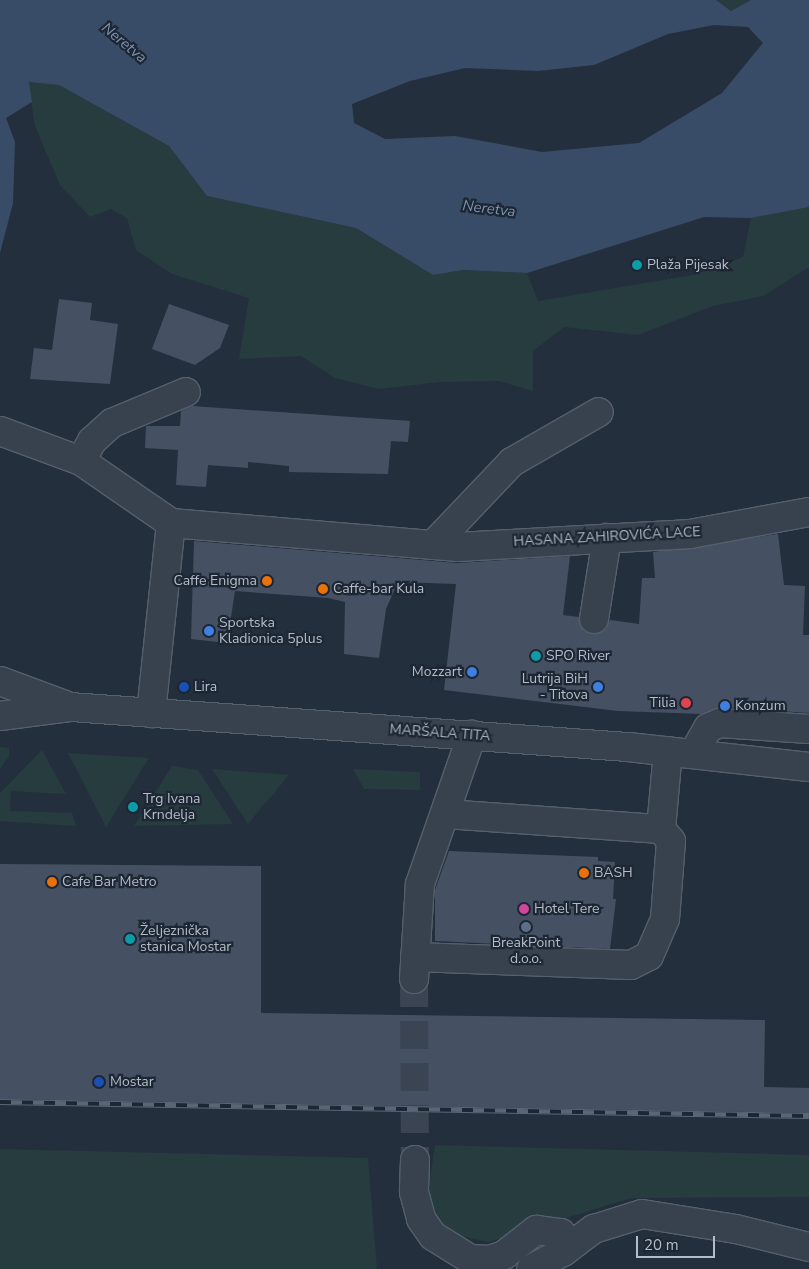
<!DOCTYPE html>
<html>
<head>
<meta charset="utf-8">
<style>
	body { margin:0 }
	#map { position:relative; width:809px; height:1269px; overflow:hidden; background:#242f3e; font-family:"Nunito Sans",sans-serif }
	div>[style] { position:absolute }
	.green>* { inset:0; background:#263c3f }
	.water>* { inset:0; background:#394c67 }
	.building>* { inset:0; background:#455162 }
	.minor-tunnel>* { height:28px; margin-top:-14px; transform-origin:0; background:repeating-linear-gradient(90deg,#3a4453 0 28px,transparent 0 42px) }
	.roads { filter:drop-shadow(1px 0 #565f6c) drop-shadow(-1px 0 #565f6c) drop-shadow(0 1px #565f6c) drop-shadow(0 -1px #565f6c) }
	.minor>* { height:28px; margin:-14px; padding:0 14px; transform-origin:14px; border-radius:14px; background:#38414e }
	.rail>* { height:5.5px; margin-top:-2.75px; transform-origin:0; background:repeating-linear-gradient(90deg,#1d2633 0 11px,#5a6575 0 22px); box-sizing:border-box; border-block:1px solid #5a6575 }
	.dots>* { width:14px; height:14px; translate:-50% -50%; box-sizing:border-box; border:2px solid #1d2633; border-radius:50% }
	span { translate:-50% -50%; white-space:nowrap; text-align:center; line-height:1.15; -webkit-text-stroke:4.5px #1d2633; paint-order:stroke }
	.poi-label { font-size:14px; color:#b4bcc9 }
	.left { translate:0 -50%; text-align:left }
	.right { translate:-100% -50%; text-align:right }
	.street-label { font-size:14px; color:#b4bcc9 }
	.water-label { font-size:15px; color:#7c92b1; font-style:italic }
	.scale { position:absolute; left:636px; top:1236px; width:79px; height:22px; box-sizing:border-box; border:2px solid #b4bcc9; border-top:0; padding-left:6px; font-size:15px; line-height:18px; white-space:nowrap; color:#b4bcc9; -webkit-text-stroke:4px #1d2633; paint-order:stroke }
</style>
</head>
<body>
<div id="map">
	<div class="green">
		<i style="clip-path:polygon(716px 0,751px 0,731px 11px)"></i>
		<i style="clip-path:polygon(28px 82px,59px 85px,169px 146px,207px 196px,356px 228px,433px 275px,463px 270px,527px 273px,538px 301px,693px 275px,743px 257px,751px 218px,809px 207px,809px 267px,763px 296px,713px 306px,638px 335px,564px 327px,533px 351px,533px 391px,499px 381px,440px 382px,378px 389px,335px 378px,301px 356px,239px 359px,249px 298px,172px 274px,136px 250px,127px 218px,111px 209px,90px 217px,60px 185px,35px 126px)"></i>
		<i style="clip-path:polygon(0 747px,9px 748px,9px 756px,0 769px)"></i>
		<i style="clip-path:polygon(42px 750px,66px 794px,11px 791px,10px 811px,72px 813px,76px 826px,0 821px,0 793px)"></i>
		<i style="clip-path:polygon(68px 753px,149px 758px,106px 827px)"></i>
		<i style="clip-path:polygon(172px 766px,198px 770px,233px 824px,134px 826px)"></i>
		<i style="clip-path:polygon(212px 769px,289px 775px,248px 824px)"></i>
		<i style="clip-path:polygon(353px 769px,420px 772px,420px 790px,364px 789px)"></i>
		<i style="clip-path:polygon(435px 1145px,809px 1155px,809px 1197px,631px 1198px,489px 1242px,446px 1233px,427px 1200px)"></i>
		<i style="clip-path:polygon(0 1149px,368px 1158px,377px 1269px,0 1269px)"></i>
	</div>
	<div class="water">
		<i style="clip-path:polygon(evenodd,0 0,716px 0,731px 11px,751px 0,809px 0,809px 207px,751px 218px,704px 217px,527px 273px,463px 270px,433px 275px,356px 228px,207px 196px,169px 146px,59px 85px,29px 82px,32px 102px,6px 118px,15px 142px,13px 203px,0 253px,0 0,714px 25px,748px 27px,763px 43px,722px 93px,639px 143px,542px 152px,455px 136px,385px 139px,354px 123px,352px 104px,410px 81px,465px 68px,538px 71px,594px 65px,668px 34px,714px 25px)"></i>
	</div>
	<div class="building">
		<i style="clip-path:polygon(59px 299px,92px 303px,90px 320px,118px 324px,110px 384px,30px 379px,34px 348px,52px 350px)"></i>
		<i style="clip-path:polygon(169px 304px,229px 325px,220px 348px,195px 365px,152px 349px)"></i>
		<i style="clip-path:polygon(192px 406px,410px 421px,408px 442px,391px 441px,388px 474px,289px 472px,289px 466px,248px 462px,248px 468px,208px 465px,206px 487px,176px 485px,178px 450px,145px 448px,146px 426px,180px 426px,181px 411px)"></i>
		<i style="clip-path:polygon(778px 534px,784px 585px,805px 586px,803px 635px,809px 635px,809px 713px,721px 707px,702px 714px,618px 711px,444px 690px,456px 584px,398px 582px,386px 609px,379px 658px,344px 654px,345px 602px,328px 598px,235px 591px,227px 643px,191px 639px,194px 541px,457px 563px,570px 556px,563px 615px,579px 617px,584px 631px,592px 634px,606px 629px,610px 620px,639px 624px,642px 578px,655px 578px,653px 552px)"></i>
		<i style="clip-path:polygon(449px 851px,598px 857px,598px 861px,615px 862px,613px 899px,616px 899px,610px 949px,435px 941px,435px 890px)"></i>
		<i style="clip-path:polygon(0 864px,261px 866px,261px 1013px,765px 1020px,764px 1087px,809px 1088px,809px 1113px,0 1099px)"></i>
	</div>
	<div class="minor-tunnel">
		<i style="left:414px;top:979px;width:181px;rotate:89.7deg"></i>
	</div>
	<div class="roads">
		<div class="minor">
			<i style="left:0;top:431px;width:86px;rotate:20.3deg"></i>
			<i style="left:81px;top:461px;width:109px;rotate:34.6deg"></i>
			<i style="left:171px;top:523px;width:288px;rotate:4.8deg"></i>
			<i style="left:458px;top:547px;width:232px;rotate:-3.2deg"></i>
			<i style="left:690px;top:534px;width:121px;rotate:-10.5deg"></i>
			<i style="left:81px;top:461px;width:23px;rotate:-61deg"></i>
			<i style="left:92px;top:441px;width:27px;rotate:-42deg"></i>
			<i style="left:112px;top:423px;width:80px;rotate:-22.7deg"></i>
			<i style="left:433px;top:545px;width:115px;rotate:-46.4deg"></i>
			<i style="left:512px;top:462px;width:100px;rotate:-29.9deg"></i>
			<i style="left:594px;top:619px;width:82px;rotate:-80.9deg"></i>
			<i style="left:0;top:681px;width:69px;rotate:20.3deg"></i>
			<i style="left:151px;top:713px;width:191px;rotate:-84deg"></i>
			<i style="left:0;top:716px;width:72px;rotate:-7.2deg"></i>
			<i style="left:71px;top:707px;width:558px;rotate:4.11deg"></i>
			<i style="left:628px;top:747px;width:182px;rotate:6.3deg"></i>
			<i style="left:693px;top:754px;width:30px;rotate:-60deg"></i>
			<i style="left:708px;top:728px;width:13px;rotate:-23deg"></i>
			<i style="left:720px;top:723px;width:89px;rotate:3.9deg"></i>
			<i style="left:445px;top:814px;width:217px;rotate:4deg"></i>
			<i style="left:661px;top:829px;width:78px;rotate:-84.9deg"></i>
			<i style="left:415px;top:957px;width:216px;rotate:2.1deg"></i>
			<i style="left:631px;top:965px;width:20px;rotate:-27deg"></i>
			<i style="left:649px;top:956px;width:40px;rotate:-66.6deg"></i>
			<i style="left:665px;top:919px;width:78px;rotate:-85.6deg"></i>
			<i style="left:671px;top:841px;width:16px;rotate:-130deg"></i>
			<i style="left:414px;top:979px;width:95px;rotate:-86.4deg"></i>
			<i style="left:420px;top:884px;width:158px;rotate:-70.8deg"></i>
			<i style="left:415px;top:1160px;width:32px;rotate:92deg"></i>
			<i style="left:414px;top:1192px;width:28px;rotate:75deg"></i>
			<i style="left:421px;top:1219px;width:21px;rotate:55deg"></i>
			<i style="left:433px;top:1236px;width:44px;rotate:31.9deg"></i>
			<i style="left:470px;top:1259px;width:19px;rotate:3deg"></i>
			<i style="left:489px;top:1260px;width:16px;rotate:-18deg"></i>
			<i style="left:504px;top:1255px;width:41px;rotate:-38deg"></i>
			<i style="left:536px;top:1230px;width:25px;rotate:7deg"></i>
			<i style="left:561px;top:1233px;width:19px;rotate:84deg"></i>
			<i style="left:563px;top:1252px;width:36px;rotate:152deg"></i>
			<i style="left:563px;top:1252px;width:39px;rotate:-37deg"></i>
			<i style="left:594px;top:1229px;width:50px;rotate:-17.4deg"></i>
			<i style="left:642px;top:1214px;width:95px;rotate:9.1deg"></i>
			<i style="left:736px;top:1229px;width:75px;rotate:13.9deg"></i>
		</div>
	</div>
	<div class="rail">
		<i style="left:0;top:1102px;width:809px;rotate:0.99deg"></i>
	</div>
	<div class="dots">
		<i style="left:637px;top:265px;background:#0f9aa8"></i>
		<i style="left:267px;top:581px;background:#e8710a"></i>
		<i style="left:323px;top:589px;background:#e8710a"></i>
		<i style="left:209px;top:631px;background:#3f7fe0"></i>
		<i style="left:536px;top:656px;background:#0f9aa8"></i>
		<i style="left:472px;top:672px;background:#3f7fe0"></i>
		<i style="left:184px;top:687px;background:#1a4fb4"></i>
		<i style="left:598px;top:687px;background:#3f7fe0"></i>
		<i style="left:686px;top:703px;background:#e0444e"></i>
		<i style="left:725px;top:706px;background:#3f7fe0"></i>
		<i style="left:133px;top:807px;background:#0f9aa8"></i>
		<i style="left:584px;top:873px;background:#e8710a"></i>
		<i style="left:52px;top:882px;background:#e8710a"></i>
		<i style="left:524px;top:909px;background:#d1479c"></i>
		<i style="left:526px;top:927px;background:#5c6f8a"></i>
		<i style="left:130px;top:939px;background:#0f9aa8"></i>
		<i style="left:99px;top:1082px;background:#1a4fb4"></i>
	</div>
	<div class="poi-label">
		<span class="left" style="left:647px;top:265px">Plaža Pijesak</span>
		<span class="right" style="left:257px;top:581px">Caffe Enigma</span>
		<span class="left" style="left:333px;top:589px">Caffe-bar Kula</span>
		<span class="left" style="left:219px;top:631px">Sportska<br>Kladionica 5plus</span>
		<span class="left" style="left:546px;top:656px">SPO River</span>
		<span class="right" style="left:462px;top:672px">Mozzart</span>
		<span class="right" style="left:588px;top:687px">Lutrija BiH<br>- Titova</span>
		<span class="left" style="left:194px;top:687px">Lira</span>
		<span class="right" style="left:676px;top:703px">Tilia</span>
		<span class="left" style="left:735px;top:706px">Konzum</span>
		<span class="left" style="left:143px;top:807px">Trg Ivana<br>Krndelja</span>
		<span class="left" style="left:594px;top:873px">BASH</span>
		<span class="left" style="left:62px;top:882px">Cafe Bar Metro</span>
		<span class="left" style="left:534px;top:909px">Hotel Tere</span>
		<span class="left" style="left:140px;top:939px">Željeznička<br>stanica Mostar</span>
		<span style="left:526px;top:951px">BreakPoint<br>d.o.o.</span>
		<span class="left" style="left:110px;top:1082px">Mostar</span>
	</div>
	<div class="street-label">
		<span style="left:607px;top:537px;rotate:-3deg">HASANA ZAHIROVIĆA LACE</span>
		<span style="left:440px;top:733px;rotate:4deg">MARŠALA TITA</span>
	</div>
	<div class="water-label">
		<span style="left:124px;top:43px;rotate:40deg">Neretva</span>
		<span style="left:489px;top:209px;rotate:7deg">Neretva</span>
	</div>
	<div class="scale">20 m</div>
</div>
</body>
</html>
